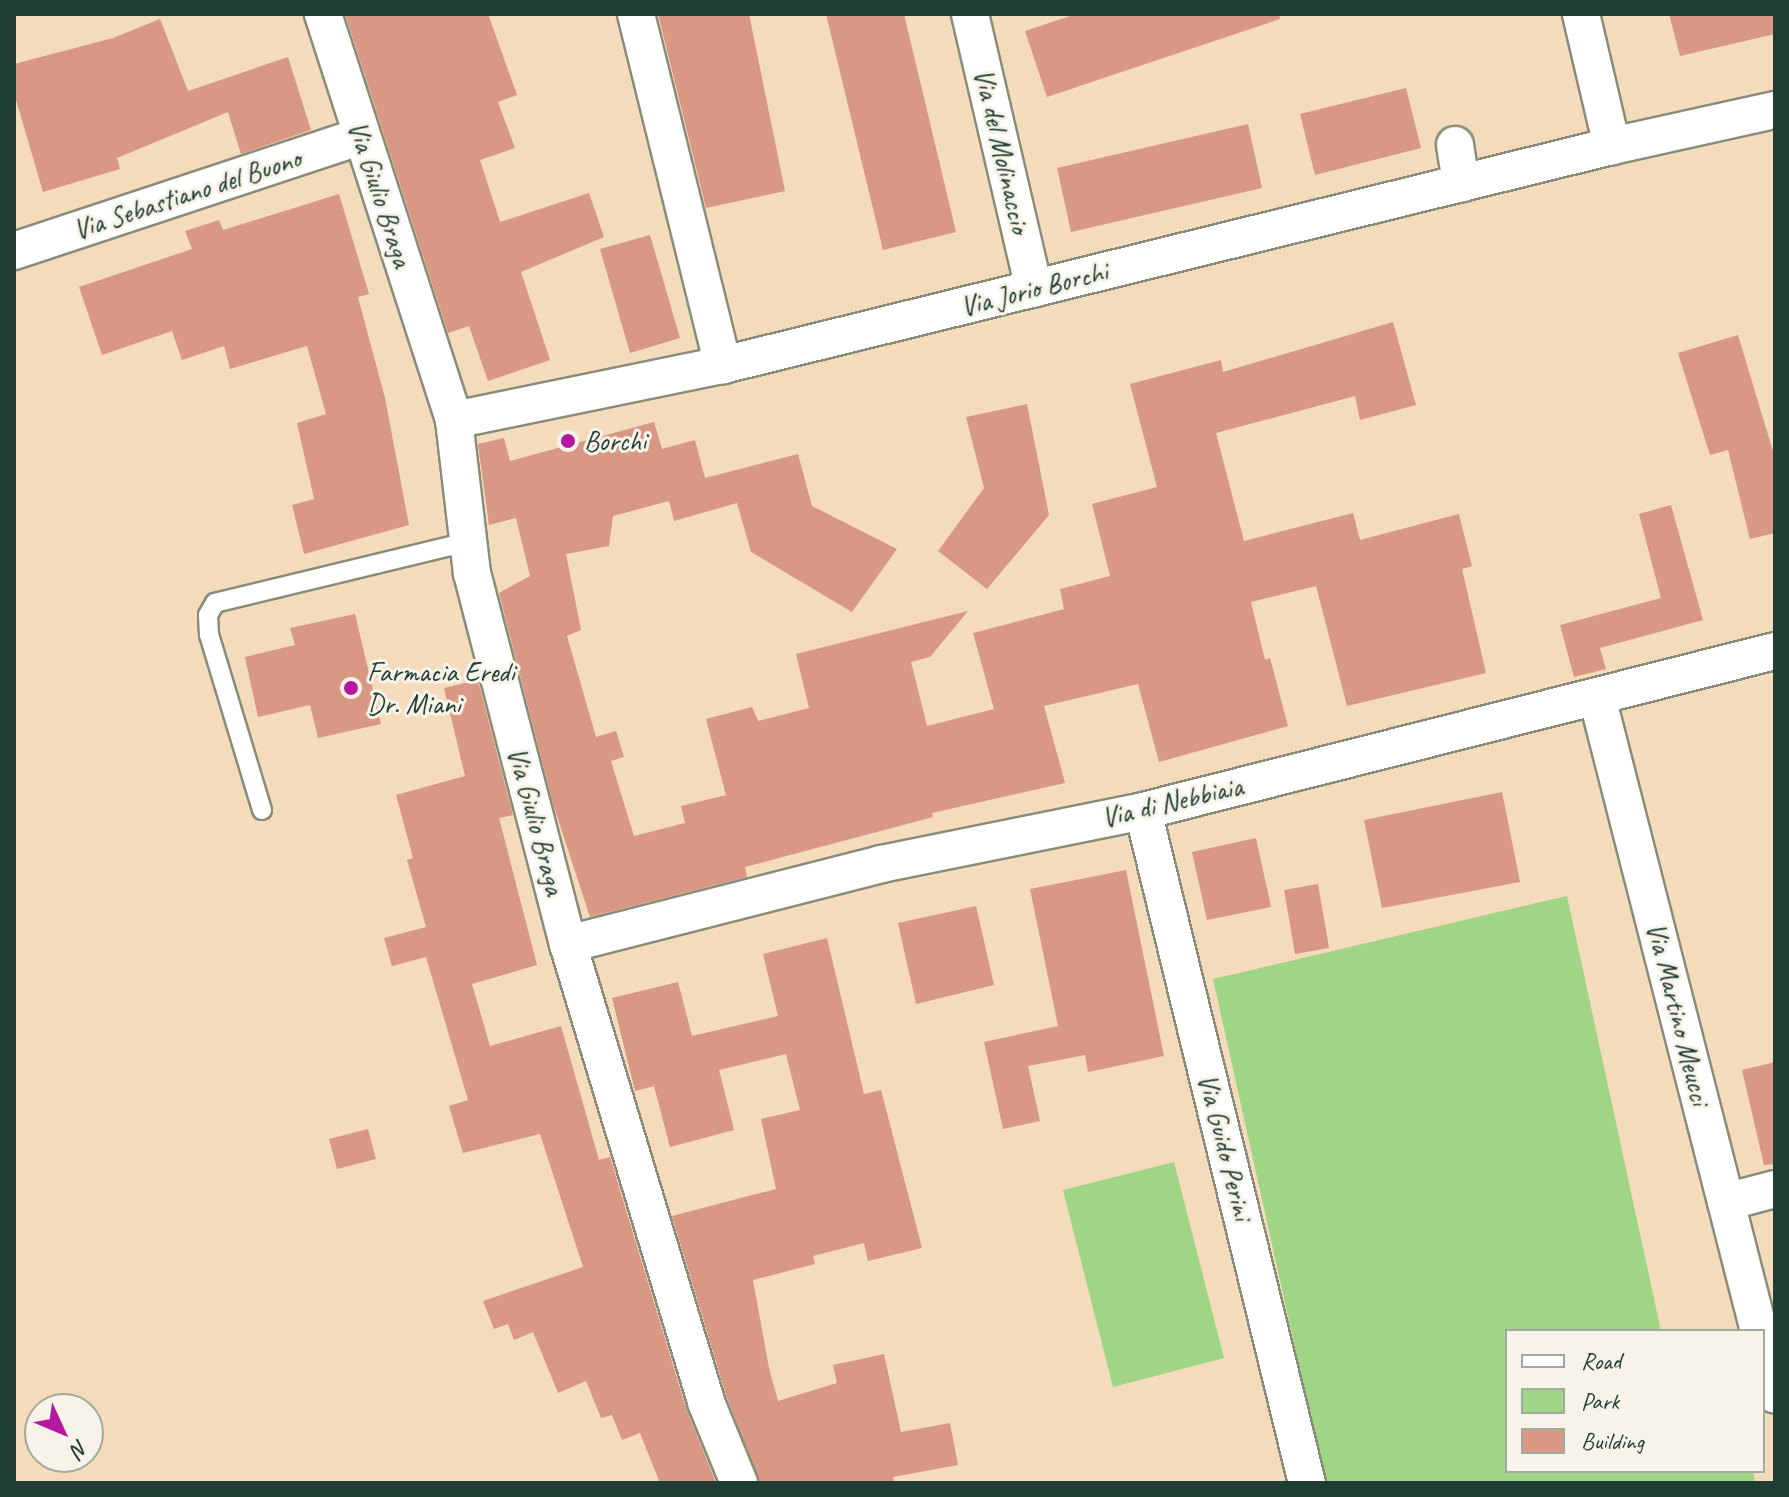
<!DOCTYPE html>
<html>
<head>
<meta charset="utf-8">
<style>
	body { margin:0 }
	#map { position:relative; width:1789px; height:1497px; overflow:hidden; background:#f3dbbc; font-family:Caveat,sans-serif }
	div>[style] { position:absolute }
	.green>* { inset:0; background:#a0d586 }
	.building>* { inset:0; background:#d89883 }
	.roads { filter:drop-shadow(2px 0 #898c78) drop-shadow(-2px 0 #898c78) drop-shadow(0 2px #898c78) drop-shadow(0 -2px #898c78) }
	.service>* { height:18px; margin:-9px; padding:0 9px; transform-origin:9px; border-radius:9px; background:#fff }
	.minor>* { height:36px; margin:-18px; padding:0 18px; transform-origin:18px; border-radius:18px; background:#fff }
	.dots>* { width:22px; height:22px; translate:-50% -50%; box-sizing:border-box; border:4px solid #f7f3e8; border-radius:50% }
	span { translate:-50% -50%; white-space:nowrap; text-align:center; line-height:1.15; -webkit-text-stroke:6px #f7f3e8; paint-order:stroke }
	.street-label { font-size:28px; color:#1f3d34 }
	.poi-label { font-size:28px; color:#1f3d34 }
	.left { translate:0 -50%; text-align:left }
	.frame { position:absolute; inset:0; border:16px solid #1f3d34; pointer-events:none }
	.legend { position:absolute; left:1505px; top:1329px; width:260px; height:144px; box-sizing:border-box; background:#f7f3e8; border:2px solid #a1aaa0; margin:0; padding:10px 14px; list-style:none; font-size:24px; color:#1f3d34 }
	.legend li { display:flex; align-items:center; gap:16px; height:40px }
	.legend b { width:40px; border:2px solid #a1aaa0 }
	.north { position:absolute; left:24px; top:1393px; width:80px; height:80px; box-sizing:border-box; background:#f7f3e8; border:2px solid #a1aaa0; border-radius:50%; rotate:134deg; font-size:22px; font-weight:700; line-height:32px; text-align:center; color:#1f3d34 }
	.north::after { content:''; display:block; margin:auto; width:28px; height:36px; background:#b5179e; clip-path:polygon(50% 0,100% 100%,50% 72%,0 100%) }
</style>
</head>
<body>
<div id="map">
	<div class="green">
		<i style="clip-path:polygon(1567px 896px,1661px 1331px,1507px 1331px,1507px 1471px,1753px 1471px,1755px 1483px,1325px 1483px,1213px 979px)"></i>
		<i style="clip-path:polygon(1174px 1162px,1224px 1358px,1113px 1387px,1063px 1190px)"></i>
	</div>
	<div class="building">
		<i style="clip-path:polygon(345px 14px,488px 14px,517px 95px,498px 102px,515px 148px,480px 160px,500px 222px,589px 193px,604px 237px,521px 272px,550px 360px,488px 381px,469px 326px,448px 333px)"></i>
		<i style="clip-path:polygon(658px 14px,749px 14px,785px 191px,706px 208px)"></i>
		<i style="clip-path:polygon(826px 14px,904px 14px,956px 232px,883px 250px)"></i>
		<i style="clip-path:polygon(1076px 14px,1279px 14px,1280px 19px,1047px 97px,1025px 31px)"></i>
		<i style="clip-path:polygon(1669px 14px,1775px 14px,1775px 34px,1680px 56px)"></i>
		<i style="clip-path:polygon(160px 19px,188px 91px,288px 57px,311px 130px,241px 154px,228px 112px,117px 158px,120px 169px,43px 192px,14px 93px,14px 64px,113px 38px)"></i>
		<i style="clip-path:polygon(1406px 88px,1421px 148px,1315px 175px,1300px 114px)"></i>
		<i style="clip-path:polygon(1248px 124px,1262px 188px,1071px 232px,1057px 168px)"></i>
		<i style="clip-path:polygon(339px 194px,369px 294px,358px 297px,385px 398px,409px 525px,304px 554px,292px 505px,314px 499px,297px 423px,326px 414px,307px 346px,230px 369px,224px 346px,182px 360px,172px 331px,102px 355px,79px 287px,192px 249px,185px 231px,219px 220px,223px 230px)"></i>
		<i style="clip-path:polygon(650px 235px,680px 338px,630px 353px,600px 249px)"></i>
		<i style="clip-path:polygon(1393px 322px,1416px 405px,1360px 420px,1355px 396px,1216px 433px,1244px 541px,1353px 513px,1360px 540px,1459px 514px,1472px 566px,1462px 569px,1486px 673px,1347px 706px,1316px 586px,1251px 602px,1265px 660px,1270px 658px,1288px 726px,1159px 762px,1138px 684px,1044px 706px,1065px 783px,932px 813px,933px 817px,745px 867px,747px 877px,590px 917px,553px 804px,499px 593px,530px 576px,516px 518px,489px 525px,478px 444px,504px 438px,510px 461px,654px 422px,662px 449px,695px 440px,705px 478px,798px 454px,812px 506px,897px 549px,852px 612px,751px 552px,737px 503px,674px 521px,669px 501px,613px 516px,609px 546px,566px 554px,581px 630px,567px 636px,596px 737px,616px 731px,624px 757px,611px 761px,634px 836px,685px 823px,681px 806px,726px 795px,706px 719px,752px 707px,758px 721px,809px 708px,796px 654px,968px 611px,930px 657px,911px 662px,927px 726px,994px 709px,973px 633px,1064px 609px,1060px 589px,1110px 576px,1092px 504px,1157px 487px,1130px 384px,1221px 360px,1223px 372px)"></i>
		<i style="clip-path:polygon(1738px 335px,1775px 458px,1775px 533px,1750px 539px,1728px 450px,1710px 455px,1678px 353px)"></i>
		<i style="clip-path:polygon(1027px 404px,1049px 515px,987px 589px,938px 551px,984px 488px,966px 417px)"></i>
		<i style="clip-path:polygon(1671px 505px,1703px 620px,1600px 648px,1606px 669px,1574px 677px,1560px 625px,1661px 598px,1639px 514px)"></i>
		<i style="clip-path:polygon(355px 614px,381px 724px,318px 738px,310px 705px,258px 717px,245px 657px,295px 645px,290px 628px)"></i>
		<i style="clip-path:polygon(478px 680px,513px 815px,499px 818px,537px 965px,472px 984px,490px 1046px,561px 1026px,599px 1160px,610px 1157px,686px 1408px,716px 1483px,660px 1483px,640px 1433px,622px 1440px,612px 1415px,601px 1418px,586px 1381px,558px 1393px,533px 1332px,514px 1340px,508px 1324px,494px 1329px,483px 1301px,583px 1267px,540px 1134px,463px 1153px,449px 1106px,468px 1100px,426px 957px,392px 966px,384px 938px,426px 927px,407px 860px,413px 858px,396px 795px,465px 776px,444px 688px)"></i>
		<i style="clip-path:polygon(1502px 792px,1520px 882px,1382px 908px,1364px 820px)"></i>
		<i style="clip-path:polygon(1256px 838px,1271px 907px,1207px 920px,1192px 852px)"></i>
		<i style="clip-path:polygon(1126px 870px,1164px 1056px,1088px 1072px,1085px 1055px,1028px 1066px,1040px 1121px,1003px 1129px,984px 1042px,1058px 1026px,1030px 889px)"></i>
		<i style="clip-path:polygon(1318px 884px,1329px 948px,1295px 954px,1284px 890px)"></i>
		<i style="clip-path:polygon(976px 906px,994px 985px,916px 1004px,898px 923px)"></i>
		<i style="clip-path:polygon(827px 938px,864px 1094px,881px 1090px,922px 1248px,868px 1261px,864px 1243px,813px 1256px,815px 1264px,753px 1280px,769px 1368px,778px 1401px,837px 1383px,833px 1365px,884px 1354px,901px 1432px,950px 1423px,958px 1465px,893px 1477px,894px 1483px,760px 1483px,726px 1395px,672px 1216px,776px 1189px,761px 1119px,800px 1110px,786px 1054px,719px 1070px,734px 1130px,670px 1147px,654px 1086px,635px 1091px,612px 998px,678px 982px,692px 1036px,778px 1016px,763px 954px)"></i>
		<i style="clip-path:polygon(1775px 1062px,1775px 1164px,1764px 1165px,1742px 1070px)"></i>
		<i style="clip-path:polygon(368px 1129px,376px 1159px,337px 1169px,329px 1139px)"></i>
	</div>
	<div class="roads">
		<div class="service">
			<i style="left:262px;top:810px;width:183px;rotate:-106.8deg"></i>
			<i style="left:209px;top:635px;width:20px;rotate:-93deg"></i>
			<i style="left:208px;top:615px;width:14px;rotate:-60deg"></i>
			<i style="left:215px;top:603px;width:260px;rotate:-13.6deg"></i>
		</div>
		<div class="minor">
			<i style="left:323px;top:14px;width:427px;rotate:72.1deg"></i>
			<i style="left:454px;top:420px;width:154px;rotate:83.3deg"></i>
			<i style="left:472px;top:573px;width:383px;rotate:75.5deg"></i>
			<i style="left:568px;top:944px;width:478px;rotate:73.2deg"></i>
			<i style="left:706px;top:1402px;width:87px;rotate:67.8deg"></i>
			<i style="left:636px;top:14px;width:362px;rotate:76.1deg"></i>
			<i style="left:970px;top:14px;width:282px;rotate:76.9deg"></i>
			<i style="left:1581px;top:14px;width:136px;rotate:76.8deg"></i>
			<i style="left:1455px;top:145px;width:39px;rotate:81deg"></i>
			<i style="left:14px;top:251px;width:366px;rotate:-18.3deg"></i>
			<i style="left:454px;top:420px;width:275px;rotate:-11.6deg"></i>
			<i style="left:723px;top:365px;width:916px;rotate:-13.84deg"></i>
			<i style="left:1612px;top:146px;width:167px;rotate:-12.5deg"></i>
			<i style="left:1597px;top:697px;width:654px;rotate:75.67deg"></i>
			<i style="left:1143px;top:811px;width:692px;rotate:76.29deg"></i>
			<i style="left:568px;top:944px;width:323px;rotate:-14.3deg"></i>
			<i style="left:881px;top:864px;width:267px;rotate:-11.4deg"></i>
			<i style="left:1143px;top:811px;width:652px;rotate:-14.21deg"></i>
			<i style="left:1726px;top:1202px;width:51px;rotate:-14.9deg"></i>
			<i style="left:1763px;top:1347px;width:49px;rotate:76deg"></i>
		</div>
	</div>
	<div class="dots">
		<i style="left:568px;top:441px;background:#b5179e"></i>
		<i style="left:351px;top:688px;background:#b5179e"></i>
	</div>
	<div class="street-label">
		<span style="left:1002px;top:151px;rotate:77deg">Via del Molinaccio</span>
		<span style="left:187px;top:194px;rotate:-18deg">Via Sebastiano del Buono</span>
		<span style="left:380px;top:194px;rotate:72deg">Via Giulio Braga</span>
		<span style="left:1034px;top:289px;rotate:-14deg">Via Jorio Borchi</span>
		<span style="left:1172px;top:802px;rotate:-13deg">Via di Nebbiaia</span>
		<span style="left:536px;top:821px;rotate:75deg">Via Giulio Braga</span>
		<span style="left:1678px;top:1014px;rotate:76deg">Via Martino Meucci</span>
		<span style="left:1225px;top:1147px;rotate:76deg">Via Guido Perini</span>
	</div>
	<div class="poi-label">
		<span class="left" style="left:584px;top:441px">Borchi</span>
		<span class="left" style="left:367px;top:688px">Farmacia Eredi<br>Dr. Miani</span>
	</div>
	<div class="frame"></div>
	<ul class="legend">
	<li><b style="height:10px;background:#fff"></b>Road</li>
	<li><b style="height:22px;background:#a0d586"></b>Park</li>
	<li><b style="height:22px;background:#d89883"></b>Building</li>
	</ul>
	<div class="north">N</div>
</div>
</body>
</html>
